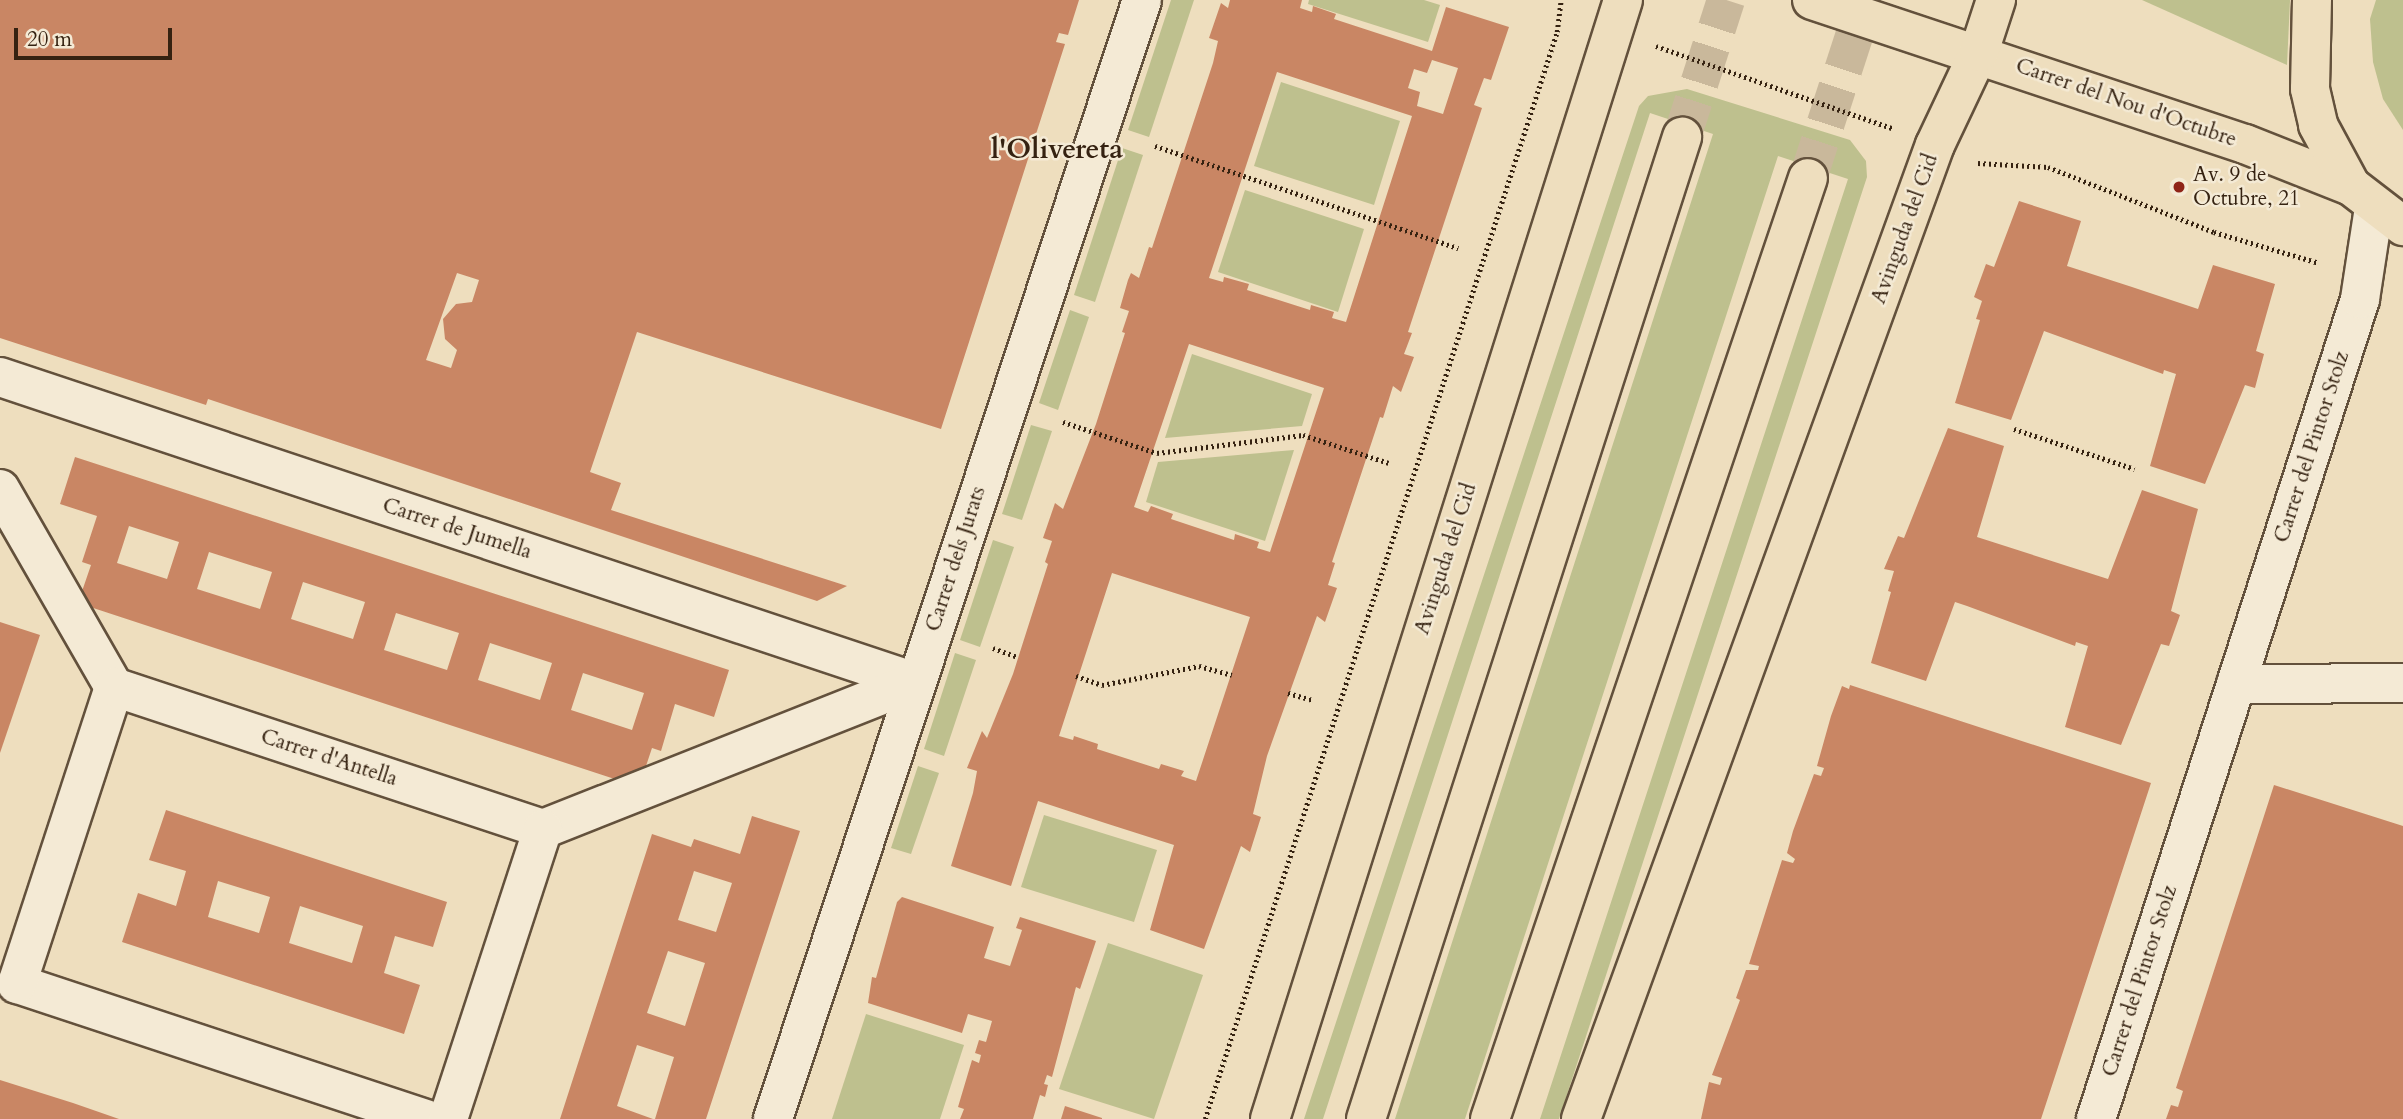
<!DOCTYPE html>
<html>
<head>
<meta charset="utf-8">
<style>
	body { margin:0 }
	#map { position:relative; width:2403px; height:1119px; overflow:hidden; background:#eedebe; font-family:Cardo,serif }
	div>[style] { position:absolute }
	.green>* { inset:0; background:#bec08e }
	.building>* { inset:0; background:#c98664 }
	.primary-tunnel>* { height:38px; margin-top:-19px; transform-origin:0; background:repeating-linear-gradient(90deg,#c9b89b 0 38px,transparent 0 57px) }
	.path>* { height:4.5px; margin-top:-2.25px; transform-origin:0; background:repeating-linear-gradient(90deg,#352211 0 2px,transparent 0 5.5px) }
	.roads { filter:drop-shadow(2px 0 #63513c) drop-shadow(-2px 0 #63513c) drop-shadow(0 2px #63513c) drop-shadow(0 -2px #63513c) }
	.minor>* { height:38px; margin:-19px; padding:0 19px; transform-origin:19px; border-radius:19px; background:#f4ead5 }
	.primary>* { height:38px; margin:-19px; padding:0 19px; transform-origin:19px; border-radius:19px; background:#eedebe }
	.dots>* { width:19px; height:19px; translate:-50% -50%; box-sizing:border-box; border:4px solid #f4ead5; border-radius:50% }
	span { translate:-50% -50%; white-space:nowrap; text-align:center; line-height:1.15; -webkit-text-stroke:5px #f4ead5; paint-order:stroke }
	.street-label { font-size:21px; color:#352211 }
	.poi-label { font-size:21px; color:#352211 }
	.left { translate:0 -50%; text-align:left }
	.district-label { font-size:28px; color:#352211; font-weight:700 }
	.scale { position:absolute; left:14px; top:28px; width:158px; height:32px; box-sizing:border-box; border:4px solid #352211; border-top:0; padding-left:9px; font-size:21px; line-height:24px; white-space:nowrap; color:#352211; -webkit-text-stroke:5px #f4ead5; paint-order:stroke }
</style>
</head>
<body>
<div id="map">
	<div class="green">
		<i style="clip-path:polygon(1171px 0,1194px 0,1149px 137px,1128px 130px)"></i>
		<i style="clip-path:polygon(1309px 0,1424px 0,1440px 5px,1428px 42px,1308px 4px)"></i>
		<i style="clip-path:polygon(2142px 0,2290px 0,2287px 65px)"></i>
		<i style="clip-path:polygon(2376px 0,2403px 0,2403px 130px,2383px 99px,2373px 62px,2370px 19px)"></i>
		<i style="clip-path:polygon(1281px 82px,1400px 121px,1374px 205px,1254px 166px)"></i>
		<i style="clip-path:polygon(1687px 89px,1850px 140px,1866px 161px,1867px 177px,1559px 1119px,1540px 1119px,1848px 179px,1778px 156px,1465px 1119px,1395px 1119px,1713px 134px,1650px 113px,1323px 1119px,1304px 1119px,1639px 106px,1648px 96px)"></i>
		<i style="clip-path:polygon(1122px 148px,1143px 155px,1095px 302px,1074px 295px)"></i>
		<i style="clip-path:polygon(1245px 190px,1364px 229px,1338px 312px,1218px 272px)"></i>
		<i style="clip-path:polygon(1070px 310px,1089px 317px,1058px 410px,1039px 403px)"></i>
		<i style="clip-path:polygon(1192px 354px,1312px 394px,1302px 426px,1165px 438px)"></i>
		<i style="clip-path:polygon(1031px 425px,1052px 431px,1022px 520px,1002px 514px)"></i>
		<i style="clip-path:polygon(1294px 450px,1265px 541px,1146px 502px,1158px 462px)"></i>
		<i style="clip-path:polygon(993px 540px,1014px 547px,980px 647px,960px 640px)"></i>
		<i style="clip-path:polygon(955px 653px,976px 660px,944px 756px,924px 749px)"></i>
		<i style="clip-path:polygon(918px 766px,939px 773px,911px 854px,891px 848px)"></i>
		<i style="clip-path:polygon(1044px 815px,1157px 850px,1134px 922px,1021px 887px)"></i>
		<i style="clip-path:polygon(1108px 943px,1203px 975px,1154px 1119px,1059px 1089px)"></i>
		<i style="clip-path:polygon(866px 1014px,964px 1045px,940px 1119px,832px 1119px)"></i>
	</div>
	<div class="building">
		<i style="clip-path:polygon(evenodd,0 0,1079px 0,1068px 35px,1059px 33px,1056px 42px,1065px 44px,941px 429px,637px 332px,590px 472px,621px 483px,611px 510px,847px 586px,817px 601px,208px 399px,206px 405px,0 338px,0 0,457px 273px,479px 280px,472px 302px,456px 304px,443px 319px,445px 339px,457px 350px,451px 368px,426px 360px,457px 273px)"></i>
		<i style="clip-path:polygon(evenodd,1230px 0,1302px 0,1300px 8px,1312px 12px,1313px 6px,1336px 14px,1334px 19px,1432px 51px,1446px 7px,1509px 27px,1491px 80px,1484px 78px,1474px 105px,1482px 108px,1408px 332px,1412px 333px,1404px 354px,1414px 357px,1401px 392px,1393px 386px,1383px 418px,1380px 417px,1332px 562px,1335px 563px,1328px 585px,1337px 588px,1325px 622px,1317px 616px,1267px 756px,1253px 814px,1261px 817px,1250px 852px,1241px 846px,1204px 949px,1150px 930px,1174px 845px,1105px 823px,1038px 801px,1011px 886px,951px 866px,973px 793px,977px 771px,967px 768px,982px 731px,987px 738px,1013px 674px,1048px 564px,1045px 562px,1052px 541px,1043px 538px,1055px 503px,1063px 509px,1096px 424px,1125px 333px,1122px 332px,1129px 311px,1120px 308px,1128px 280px,1131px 273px,1139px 278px,1149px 247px,1152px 248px,1213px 63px,1218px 41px,1209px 38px,1221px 3px,1228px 8px,1230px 0,1432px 60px,1458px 68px,1443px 114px,1417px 106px,1420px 92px,1408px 88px,1414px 69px,1427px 73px,1432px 60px,1230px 0,1277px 72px,1412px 116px,1346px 322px,1332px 318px,1334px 312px,1311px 305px,1310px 310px,1247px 290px,1249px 284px,1224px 277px,1223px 282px,1209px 278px,1277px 72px,1230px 0,1189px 344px,1324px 388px,1270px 552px,1257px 548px,1259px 542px,1235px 534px,1234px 540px,1171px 519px,1173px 514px,1151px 506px,1148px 512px,1134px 507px,1189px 344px,1230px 0,1112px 573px,1250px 617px,1196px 781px,1181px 776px,1184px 771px,1161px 764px,1159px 769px,1097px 749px,1098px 744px,1074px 736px,1073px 740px,1059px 736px,1112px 573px)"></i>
		<i style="clip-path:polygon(2019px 201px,2081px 221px,2067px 266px,2132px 287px,2198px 309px,2213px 265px,2275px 284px,2256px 351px,2264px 354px,2255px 388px,2245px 385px,2205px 484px,2150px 466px,2176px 374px,2164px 370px,2163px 374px,2044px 331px,2011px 420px,1955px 403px,1980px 320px,1976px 319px,1982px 301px,1974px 297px,1986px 264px,1994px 267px)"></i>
		<i style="clip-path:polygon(1948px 428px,2004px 446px,1977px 537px,2108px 579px,2142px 490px,2198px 509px,2171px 611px,2180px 615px,2169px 646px,2161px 644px,2121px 745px,2065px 727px,2088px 646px,2076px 642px,2075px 646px,1967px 606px,1955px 602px,1926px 681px,1871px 663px,1891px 592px,1888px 591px,1894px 571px,1884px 569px,1898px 536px,1904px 538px)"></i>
		<i style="clip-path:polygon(evenodd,75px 457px,729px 670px,714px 717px,675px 704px,661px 751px,652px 748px,639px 787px,78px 603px,91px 565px,82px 562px,97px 516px,60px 504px,75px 457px,129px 526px,179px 542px,167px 579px,117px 563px,129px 526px,75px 457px,209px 552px,272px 572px,260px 609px,197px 589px,209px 552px,75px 457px,303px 582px,365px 602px,353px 639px,291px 619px,303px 582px,75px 457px,396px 613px,459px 633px,447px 670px,384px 650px,396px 613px,75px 457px,490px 643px,552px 663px,540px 700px,478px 680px,490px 643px,75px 457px,583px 673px,644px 693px,632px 730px,571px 710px,583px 673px)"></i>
		<i style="clip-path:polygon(0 622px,40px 635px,0 753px)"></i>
		<i style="clip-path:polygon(1850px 685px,2151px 783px,2041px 1119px,1701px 1119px,1709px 1082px,1720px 1085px,1722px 1078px,1712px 1075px,1740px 1000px,1736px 998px,1746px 970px,1758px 970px,1759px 966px,1749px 964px,1782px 860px,1793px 863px,1795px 859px,1787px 853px,1793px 831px,1814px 774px,1821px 776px,1824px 768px,1817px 766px,1831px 716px,1842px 686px,1849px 689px)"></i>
		<i style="clip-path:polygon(2274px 785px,2403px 826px,2403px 1119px,2166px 1119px,2171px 1105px,2178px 1107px,2183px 1091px,2176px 1088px)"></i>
		<i style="clip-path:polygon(evenodd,166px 810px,447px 902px,433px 947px,395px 936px,384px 973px,420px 985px,404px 1034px,122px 942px,138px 893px,176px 906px,186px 871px,149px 860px,166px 810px,218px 881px,270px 897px,259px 933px,208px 917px,218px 881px,166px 810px,300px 906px,363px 926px,352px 963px,289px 943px,300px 906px)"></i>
		<i style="clip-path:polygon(evenodd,752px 816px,800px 831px,706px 1119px,655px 1119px,674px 1057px,637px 1045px,617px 1106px,653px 1119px,560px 1119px,652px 834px,691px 847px,694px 839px,740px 854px,752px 816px,694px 871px,732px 883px,716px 932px,678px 920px,694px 871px,752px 816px,668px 951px,705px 963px,685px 1026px,647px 1013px,668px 951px)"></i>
		<i style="clip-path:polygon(902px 897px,994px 927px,984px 958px,1010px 966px,1022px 930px,1016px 928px,1020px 917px,1096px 941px,1080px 989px,1076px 987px,1052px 1077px,1047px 1075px,1044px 1084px,1048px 1085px,1045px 1097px,1040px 1095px,1033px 1119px,960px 1119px,964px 1109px,958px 1107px,972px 1060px,979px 1063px,981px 1055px,975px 1053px,979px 1040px,986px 1042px,992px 1021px,968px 1014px,962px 1033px,868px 1003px,872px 977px,876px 978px,897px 902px)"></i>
		<i style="clip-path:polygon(0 1080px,73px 1103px,119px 1119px,0 1119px)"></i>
		<i style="clip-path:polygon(1065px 1106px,1102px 1118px,1102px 1119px,1061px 1119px)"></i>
	</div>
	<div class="primary-tunnel">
		<i style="left:1682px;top:137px;width:144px;rotate:-72.2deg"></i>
		<i style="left:1808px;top:178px;width:187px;rotate:-72deg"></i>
	</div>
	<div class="path">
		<i style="left:1656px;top:46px;width:250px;rotate:19.2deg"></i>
		<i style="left:1155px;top:146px;width:320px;rotate:18.6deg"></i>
		<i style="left:1978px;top:163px;width:70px;rotate:3.3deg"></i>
		<i style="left:2048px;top:167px;width:178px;rotate:21.4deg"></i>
		<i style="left:2214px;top:232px;width:109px;rotate:16.4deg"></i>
		<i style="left:1063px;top:422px;width:99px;rotate:18.3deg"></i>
		<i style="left:1157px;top:453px;width:147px;rotate:-7deg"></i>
		<i style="left:1303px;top:435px;width:90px;rotate:18deg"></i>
		<i style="left:2014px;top:429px;width:127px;rotate:18.3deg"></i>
		<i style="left:993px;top:648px;width:27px;rotate:20deg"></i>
		<i style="left:1076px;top:676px;width:28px;rotate:19deg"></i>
		<i style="left:1102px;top:685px;width:99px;rotate:-11.1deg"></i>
		<i style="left:1199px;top:666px;width:34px;rotate:15deg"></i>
		<i style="left:1288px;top:693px;width:26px;rotate:16deg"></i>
		<i style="left:1205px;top:1119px;width:1143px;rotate:-72.06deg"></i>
		<i style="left:1557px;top:32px;width:32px;rotate:-83deg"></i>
	</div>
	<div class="roads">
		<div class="minor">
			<i style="left:0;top:377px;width:964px;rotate:18.43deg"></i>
			<i style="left:0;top:489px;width:228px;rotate:60.1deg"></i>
			<i style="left:2236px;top:684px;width:167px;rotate:-0.3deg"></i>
			<i style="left:426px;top:1119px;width:431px;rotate:-161.7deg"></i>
			<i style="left:17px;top:984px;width:312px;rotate:-71.9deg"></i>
			<i style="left:114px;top:687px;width:452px;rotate:18.3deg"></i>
			<i style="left:543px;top:829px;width:400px;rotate:-21.6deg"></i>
			<i style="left:448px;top:1119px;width:305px;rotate:-71.9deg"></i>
			<i style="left:773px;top:1119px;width:1178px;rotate:-71.75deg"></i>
			<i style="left:2096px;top:1119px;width:861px;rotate:-72.15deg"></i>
			<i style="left:2360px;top:299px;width:92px;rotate:-81.3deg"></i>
		</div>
		<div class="primary">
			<i style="left:1812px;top:0;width:456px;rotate:18.4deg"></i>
			<i style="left:2245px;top:144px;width:114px;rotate:21.6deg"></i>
			<i style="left:2351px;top:186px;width:66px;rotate:37.6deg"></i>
			<i style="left:2312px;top:0;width:89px;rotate:91.3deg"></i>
			<i style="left:2310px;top:89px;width:37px;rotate:77deg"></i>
			<i style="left:2318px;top:125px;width:69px;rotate:61.6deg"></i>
			<i style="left:1270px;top:1119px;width:1173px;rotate:-72.49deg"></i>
			<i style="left:1366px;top:1119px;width:1032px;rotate:-72.16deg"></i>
			<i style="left:1490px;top:1119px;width:993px;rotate:-71.33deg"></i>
			<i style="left:1581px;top:1119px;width:1036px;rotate:-70.03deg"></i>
			<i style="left:1935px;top:145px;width:103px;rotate:-64.7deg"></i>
			<i style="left:1979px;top:52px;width:55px;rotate:-71.9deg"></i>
		</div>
	</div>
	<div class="dots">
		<i style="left:2179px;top:187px;background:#8f2418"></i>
	</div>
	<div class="street-label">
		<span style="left:2126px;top:103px;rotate:19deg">Carrer del Nou d'Octubre</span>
		<span style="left:1905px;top:229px;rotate:-70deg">Avinguda del Cid</span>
		<span style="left:2312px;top:447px;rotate:-72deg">Carrer del Pintor Stolz</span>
		<span style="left:457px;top:529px;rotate:18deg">Carrer de Jumella</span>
		<span style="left:956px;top:559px;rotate:-72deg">Carrer dels Jurats</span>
		<span style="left:1446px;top:559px;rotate:-72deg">Avinguda del Cid</span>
		<span style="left:329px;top:758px;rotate:18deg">Carrer d'Antella</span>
		<span style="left:2140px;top:981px;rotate:-72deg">Carrer del Pintor Stolz</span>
	</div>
	<div class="poi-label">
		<span class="left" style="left:2193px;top:187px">Av. 9 de<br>Octubre, 21</span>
	</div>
	<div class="district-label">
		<span style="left:1057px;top:149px">l'Olivereta</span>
	</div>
	<div class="scale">20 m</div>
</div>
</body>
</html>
